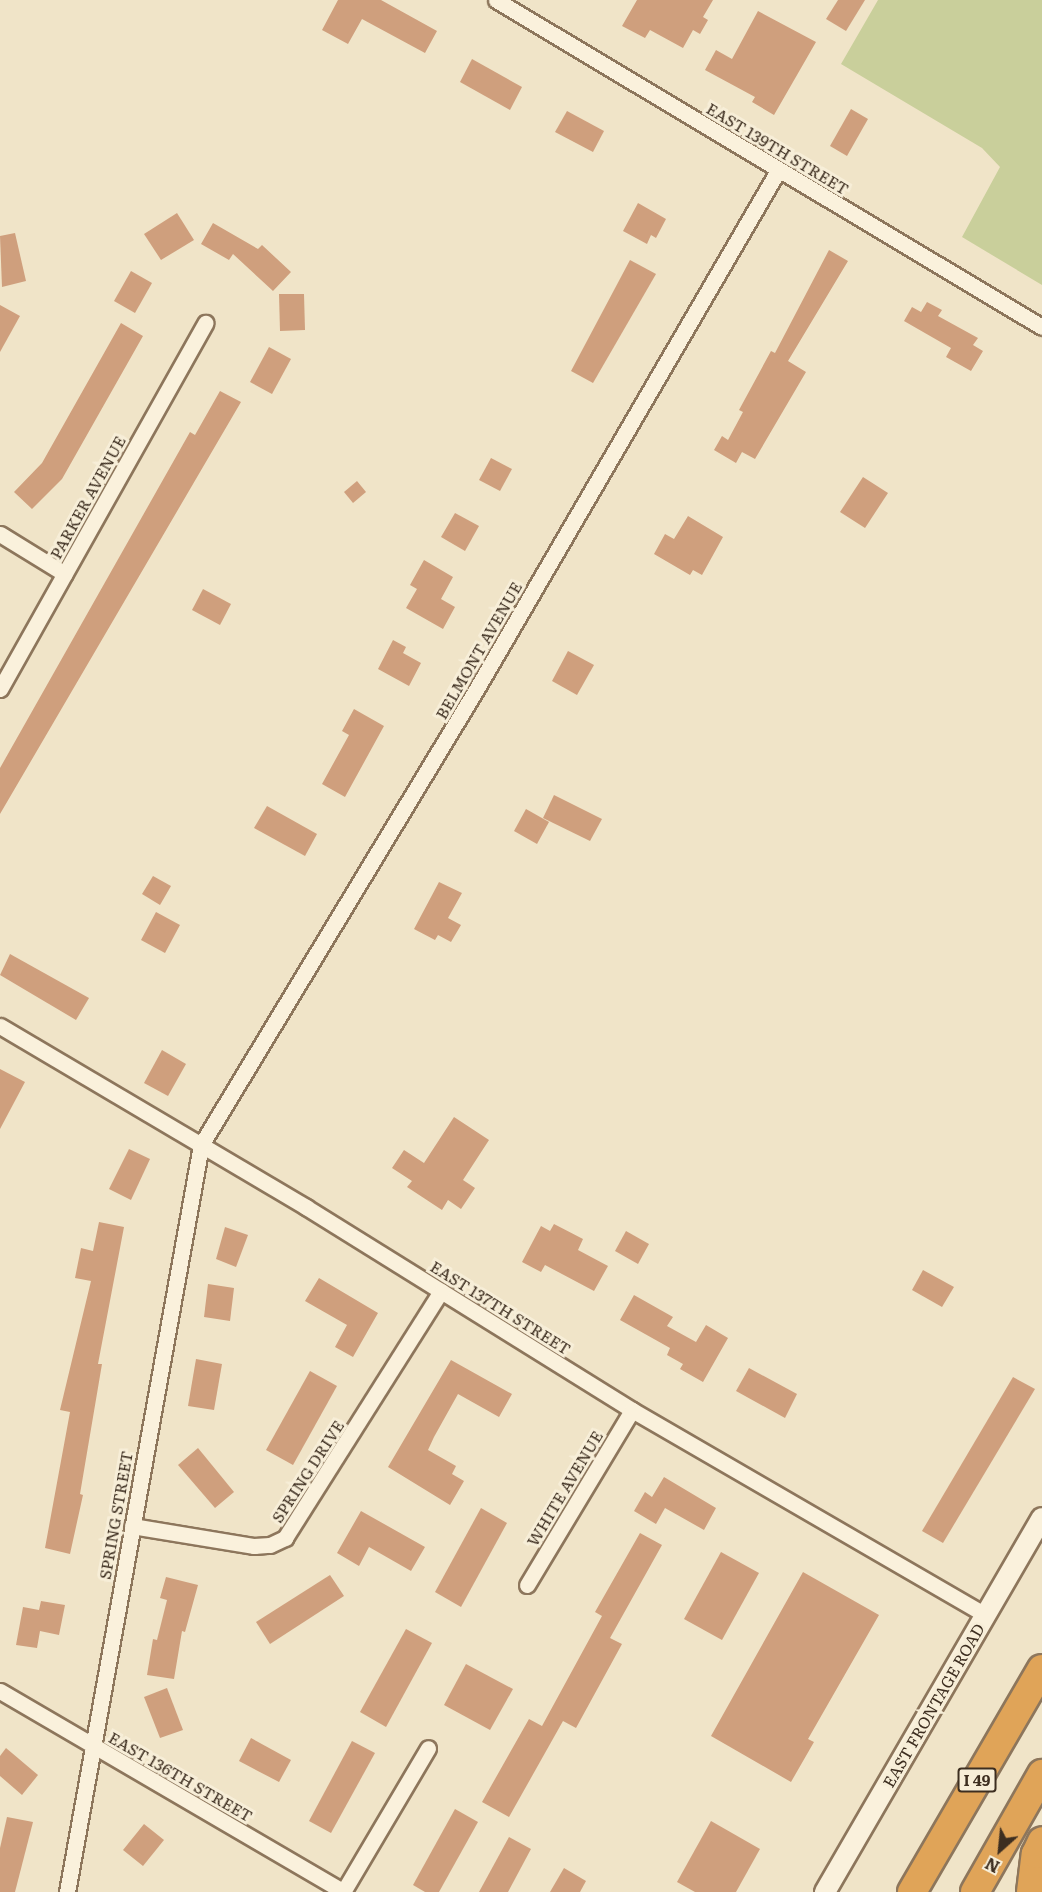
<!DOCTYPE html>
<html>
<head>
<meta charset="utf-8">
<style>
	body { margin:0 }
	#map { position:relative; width:1042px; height:1892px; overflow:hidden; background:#f0e4c8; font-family:Literata,serif }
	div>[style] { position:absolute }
	.green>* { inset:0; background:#c9cf9b }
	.building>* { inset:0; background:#cf9f7d }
	.roads { filter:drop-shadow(2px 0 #8d765c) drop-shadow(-2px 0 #8d765c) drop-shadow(0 2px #8d765c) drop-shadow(0 -2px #8d765c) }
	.minor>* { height:15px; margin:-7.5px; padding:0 7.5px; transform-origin:7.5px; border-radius:7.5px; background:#faf1dc }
	.tertiary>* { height:20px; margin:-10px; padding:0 10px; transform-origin:10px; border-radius:10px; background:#faf1dc }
	.motorway>* { height:28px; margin:-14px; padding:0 14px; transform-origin:14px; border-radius:14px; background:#e0a458 }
	span { translate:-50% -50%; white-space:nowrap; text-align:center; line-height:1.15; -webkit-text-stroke:6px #f7eed8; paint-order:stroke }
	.shield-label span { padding:2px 4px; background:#f7eed8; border:2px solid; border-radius:4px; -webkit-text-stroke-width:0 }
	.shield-label { font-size:15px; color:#3d2e20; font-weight:700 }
	.street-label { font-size:16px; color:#3d2e20 }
	.north { position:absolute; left:970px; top:1820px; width:60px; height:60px; -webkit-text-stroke:4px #f7eed8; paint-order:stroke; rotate:207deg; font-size:16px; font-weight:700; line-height:24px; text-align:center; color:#3d2e20 }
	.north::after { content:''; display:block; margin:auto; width:21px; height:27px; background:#3d2e20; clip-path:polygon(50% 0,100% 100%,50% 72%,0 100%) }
</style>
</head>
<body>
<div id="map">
	<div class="green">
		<i style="clip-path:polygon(878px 0,1042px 0,1042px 285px,962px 237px,1000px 167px,982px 148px,841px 64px)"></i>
	</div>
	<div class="building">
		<i style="clip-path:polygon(338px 0,381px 0,437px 31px,425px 53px,362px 19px,348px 44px,322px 30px)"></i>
		<i style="clip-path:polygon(637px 0,713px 0,703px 17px,708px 20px,700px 34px,693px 30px,683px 48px,650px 30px,645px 38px,622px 26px)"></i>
		<i style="clip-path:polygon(838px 0,865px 0,846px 31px,826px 19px)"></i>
		<i style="clip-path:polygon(758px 11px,816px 42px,774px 115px,752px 102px,755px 97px,705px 70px,716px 50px,732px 59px)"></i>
		<i style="clip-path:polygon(472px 59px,522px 87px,510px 110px,460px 82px)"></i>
		<i style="clip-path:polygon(851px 109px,868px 119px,847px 156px,830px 146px)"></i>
		<i style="clip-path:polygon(567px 111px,604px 131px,593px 152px,555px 132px)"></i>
		<i style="clip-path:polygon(638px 203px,666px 219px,656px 238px,651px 235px,647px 244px,623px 231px)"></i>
		<i style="clip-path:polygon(177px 213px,194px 240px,161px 260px,144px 234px)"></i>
		<i style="clip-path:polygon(213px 223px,258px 249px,262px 245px,291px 272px,273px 291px,233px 254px,229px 260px,201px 244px)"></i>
		<i style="clip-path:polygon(15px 233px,26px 281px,2px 287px,0 236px)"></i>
		<i style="clip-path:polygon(829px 250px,848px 261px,788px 361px,806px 372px,755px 459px,742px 452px,736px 463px,714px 450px,722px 436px,728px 440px,743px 412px,739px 410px,771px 351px,775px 353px)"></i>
		<i style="clip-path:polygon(630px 260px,656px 274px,593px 383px,571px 371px)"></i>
		<i style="clip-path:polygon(131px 271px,152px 283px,135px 313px,114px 301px)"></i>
		<i style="clip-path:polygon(279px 294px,304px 294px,305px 330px,280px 331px)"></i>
		<i style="clip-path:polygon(927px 302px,942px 310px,938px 316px,978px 338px,973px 345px,983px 351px,971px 371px,946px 357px,951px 348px,904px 321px,912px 307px,921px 312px)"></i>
		<i style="clip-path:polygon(0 305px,20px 316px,0 352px)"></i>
		<i style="clip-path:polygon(121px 323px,143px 336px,62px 479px,32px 509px,14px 492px,42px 463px)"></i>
		<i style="clip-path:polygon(269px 347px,291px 359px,272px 394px,250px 382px)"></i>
		<i style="clip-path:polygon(220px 391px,241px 402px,0 814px,0 768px,190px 432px,195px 435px)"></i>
		<i style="clip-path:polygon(491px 458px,512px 469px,500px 491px,479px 480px)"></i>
		<i style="clip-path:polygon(863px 477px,888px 493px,865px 528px,840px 512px)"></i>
		<i style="clip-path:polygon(357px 481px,366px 492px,353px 503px,344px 492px)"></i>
		<i style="clip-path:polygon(455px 513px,479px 526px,465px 551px,441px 537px)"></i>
		<i style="clip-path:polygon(688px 516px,723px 537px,702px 575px,693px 570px,690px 575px,654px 554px,665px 534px,674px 539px)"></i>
		<i style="clip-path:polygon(424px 560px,453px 577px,441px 599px,455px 607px,443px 629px,406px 608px,417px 589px,410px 585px)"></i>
		<i style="clip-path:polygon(203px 589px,231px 604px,220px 625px,192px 610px)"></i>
		<i style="clip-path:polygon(393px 640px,406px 647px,403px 653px,421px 663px,409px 686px,378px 669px)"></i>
		<i style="clip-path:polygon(568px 651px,594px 665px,577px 695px,552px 681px)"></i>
		<i style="clip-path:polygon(354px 709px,384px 726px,345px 797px,322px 784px,349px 735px,342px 731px)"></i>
		<i style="clip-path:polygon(554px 795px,602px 819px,590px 841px,543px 818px)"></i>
		<i style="clip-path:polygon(267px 806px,317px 834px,305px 856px,254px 828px)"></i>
		<i style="clip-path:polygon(526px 809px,549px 822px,537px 844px,514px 831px)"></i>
		<i style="clip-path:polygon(153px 876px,171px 886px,160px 905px,142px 894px)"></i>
		<i style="clip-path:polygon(439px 882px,462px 893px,448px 918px,461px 925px,451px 942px,438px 935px,435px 940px,414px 929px)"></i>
		<i style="clip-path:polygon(156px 912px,180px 925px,165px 953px,141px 940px)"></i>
		<i style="clip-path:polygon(10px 954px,89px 998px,76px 1020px,0 975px)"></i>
		<i style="clip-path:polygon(162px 1050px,186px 1064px,168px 1096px,144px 1083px)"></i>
		<i style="clip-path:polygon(0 1069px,25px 1082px,0 1129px)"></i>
		<i style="clip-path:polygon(454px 1117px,489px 1140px,463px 1180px,475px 1188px,461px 1209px,448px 1200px,442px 1210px,407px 1187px,412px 1181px,392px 1168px,404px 1150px,424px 1163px)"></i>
		<i style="clip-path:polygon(129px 1149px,150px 1159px,131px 1200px,109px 1189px)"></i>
		<i style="clip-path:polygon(99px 1222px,124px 1227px,98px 1364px,102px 1364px,80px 1494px,83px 1495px,70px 1554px,45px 1548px,70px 1412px,60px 1410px,91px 1281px,75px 1278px,81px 1248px,93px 1251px)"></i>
		<i style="clip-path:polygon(554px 1224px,583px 1239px,578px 1250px,608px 1266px,594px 1291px,545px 1265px,541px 1272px,522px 1262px,541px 1226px,550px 1231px)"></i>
		<i style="clip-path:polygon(225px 1227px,248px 1235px,236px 1267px,216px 1259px)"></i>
		<i style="clip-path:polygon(626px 1231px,649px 1244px,638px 1264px,615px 1251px)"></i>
		<i style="clip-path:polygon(923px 1270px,954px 1287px,942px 1307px,912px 1290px)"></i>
		<i style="clip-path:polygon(319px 1278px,378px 1313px,353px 1357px,335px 1347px,347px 1325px,305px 1301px)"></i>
		<i style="clip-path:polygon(208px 1284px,234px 1288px,230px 1321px,204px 1317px)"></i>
		<i style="clip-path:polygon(634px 1295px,673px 1317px,667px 1326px,696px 1342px,706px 1325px,728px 1338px,703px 1382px,680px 1369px,683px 1364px,667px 1355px,670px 1348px,620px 1320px)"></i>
		<i style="clip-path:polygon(196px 1359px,222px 1364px,214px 1410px,188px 1406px)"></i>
		<i style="clip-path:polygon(451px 1360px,512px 1394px,499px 1417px,458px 1394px,434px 1437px,428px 1450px,456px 1466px,452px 1474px,464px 1481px,450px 1505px,388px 1467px)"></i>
		<i style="clip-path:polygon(749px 1368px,797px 1394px,785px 1418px,736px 1391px)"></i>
		<i style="clip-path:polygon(310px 1371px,337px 1386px,293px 1465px,266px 1450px)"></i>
		<i style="clip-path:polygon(1013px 1377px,1035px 1389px,943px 1543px,922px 1531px)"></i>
		<i style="clip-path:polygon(198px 1448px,234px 1492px,215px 1508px,178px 1465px)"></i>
		<i style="clip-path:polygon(664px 1477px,716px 1508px,704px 1530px,665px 1508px,656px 1524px,634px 1511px,645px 1492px,652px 1497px)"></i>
		<i style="clip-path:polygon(481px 1508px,507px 1523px,461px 1607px,435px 1592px)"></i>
		<i style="clip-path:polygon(361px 1511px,425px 1547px,411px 1571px,369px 1547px,359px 1566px,337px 1553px)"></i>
		<i style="clip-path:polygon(640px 1533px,662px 1545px,610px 1638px,622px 1644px,576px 1728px,563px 1721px,509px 1817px,482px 1802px,529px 1719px,542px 1726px,602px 1616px,595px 1612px)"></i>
		<i style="clip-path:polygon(721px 1552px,759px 1573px,722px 1640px,684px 1619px)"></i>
		<i style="clip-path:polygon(803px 1572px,879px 1615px,808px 1739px,814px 1742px,791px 1782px,711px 1736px)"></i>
		<i style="clip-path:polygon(330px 1575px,344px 1596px,270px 1644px,256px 1622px)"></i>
		<i style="clip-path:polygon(166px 1577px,198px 1585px,185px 1632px,182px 1631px,174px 1679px,147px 1675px,153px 1639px,157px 1640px,167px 1600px,160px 1598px)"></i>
		<i style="clip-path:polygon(41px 1601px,65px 1605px,59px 1635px,40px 1631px,37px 1648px,16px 1645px,23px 1607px,39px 1610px)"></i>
		<i style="clip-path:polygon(406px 1629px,432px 1643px,386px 1727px,360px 1712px)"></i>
		<i style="clip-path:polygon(466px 1664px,513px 1689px,490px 1730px,444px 1705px)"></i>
		<i style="clip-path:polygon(167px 1688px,183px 1730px,160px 1738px,144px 1697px)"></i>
		<i style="clip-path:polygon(251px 1738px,291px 1760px,279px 1782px,239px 1761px)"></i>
		<i style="clip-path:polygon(352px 1741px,375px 1753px,331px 1833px,309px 1821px)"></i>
		<i style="clip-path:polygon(6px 1748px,38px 1775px,22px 1795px,0 1776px,0 1756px)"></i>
		<i style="clip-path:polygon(455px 1809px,478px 1822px,439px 1892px,425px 1892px,413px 1885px)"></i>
		<i style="clip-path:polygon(7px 1817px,33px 1822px,15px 1892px,0 1892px,0 1848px)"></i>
		<i style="clip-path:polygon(711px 1821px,760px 1849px,736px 1892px,695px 1892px,677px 1882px)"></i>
		<i style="clip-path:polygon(144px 1824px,164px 1840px,143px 1866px,123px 1850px)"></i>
		<i style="clip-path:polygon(509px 1837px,531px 1849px,508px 1892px,479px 1892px)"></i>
		<i style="clip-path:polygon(564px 1868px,586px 1881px,580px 1892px,550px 1892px)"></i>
	</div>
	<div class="roads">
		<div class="minor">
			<i style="left:496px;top:0;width:636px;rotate:30.92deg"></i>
			<i style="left:0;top:534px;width:76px;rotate:31.6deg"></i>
			<i style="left:0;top:689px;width:420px;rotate:-60.7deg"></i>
			<i style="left:0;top:1026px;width:356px;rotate:30.6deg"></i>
			<i style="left:306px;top:1207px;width:384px;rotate:31.9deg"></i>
			<i style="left:632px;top:1410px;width:408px;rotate:30.1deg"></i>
			<i style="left:132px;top:1526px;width:124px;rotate:9.3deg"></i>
			<i style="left:254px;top:1546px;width:16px;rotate:-4deg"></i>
			<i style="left:270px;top:1545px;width:17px;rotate:-25deg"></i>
			<i style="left:285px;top:1538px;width:292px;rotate:-57.7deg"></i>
			<i style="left:527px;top:1585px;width:204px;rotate:-59deg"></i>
			<i style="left:0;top:1691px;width:398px;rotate:30.3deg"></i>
			<i style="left:67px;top:1892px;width:759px;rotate:-79.83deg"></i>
			<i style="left:201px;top:1145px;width:534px;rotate:-58.87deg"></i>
			<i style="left:477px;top:688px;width:600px;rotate:-59.81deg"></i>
			<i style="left:343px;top:1892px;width:167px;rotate:-59.4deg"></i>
		</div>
		<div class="tertiary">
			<i style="left:825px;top:1892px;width:432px;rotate:-59.9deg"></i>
		</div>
		<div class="motorway">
			<i style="left:912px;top:1892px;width:258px;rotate:-59.8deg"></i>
			<i style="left:975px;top:1892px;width:136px;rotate:-60.4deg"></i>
			<i style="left:1031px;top:1892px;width:38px;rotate:-83deg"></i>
			<i style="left:1036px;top:1854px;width:14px;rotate:-65deg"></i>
		</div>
	</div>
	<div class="shield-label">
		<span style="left:977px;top:1780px">I 49</span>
	</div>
	<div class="street-label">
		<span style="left:778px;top:148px;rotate:31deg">EAST 139TH STREET</span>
		<span style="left:87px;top:497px;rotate:-61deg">PARKER AVENUE</span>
		<span style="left:478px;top:650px;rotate:-60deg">BELMONT AVENUE</span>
		<span style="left:501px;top:1307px;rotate:32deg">EAST 137TH STREET</span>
		<span style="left:307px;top:1471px;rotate:-57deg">SPRING DRIVE</span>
		<span style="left:564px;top:1488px;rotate:-59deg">WHITE AVENUE</span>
		<span style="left:115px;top:1515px;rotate:-80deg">SPRING STREET</span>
		<span style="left:933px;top:1705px;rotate:-60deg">EAST FRONTAGE ROAD</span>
		<span style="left:181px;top:1776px;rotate:30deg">EAST 136TH STREET</span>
	</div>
	<div class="north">N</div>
</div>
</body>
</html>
